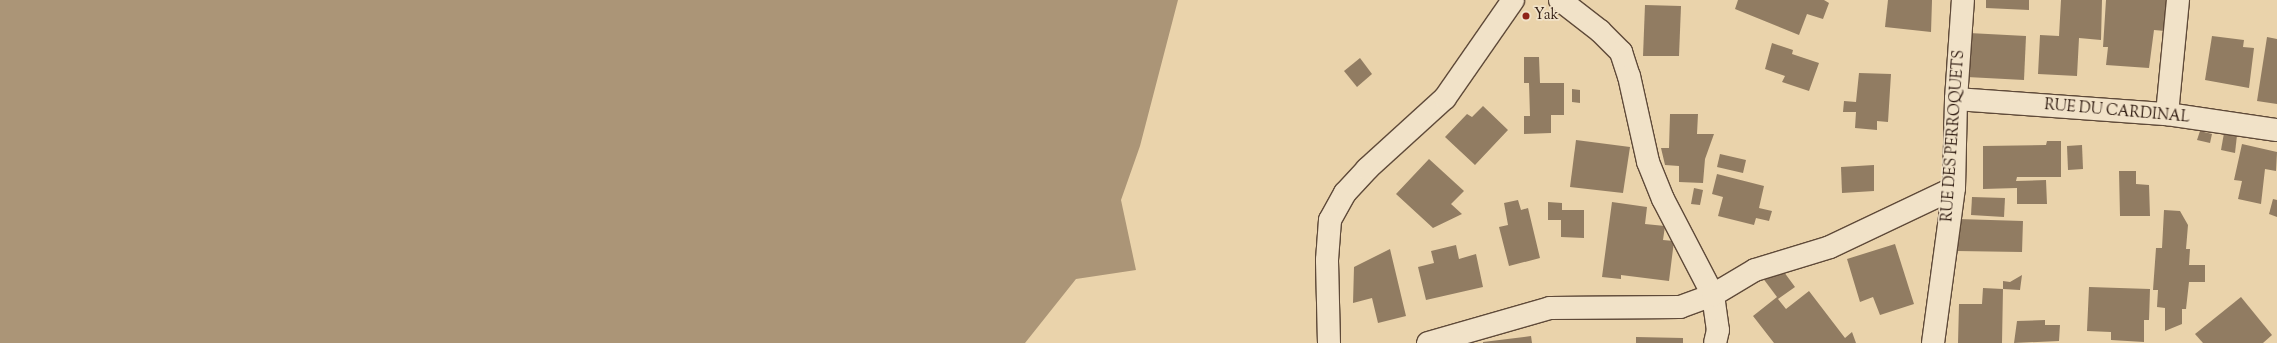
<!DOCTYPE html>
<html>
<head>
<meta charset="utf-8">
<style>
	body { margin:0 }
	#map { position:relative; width:2277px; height:343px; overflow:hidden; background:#ead3ab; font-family:"Sorts Mill Goudy",serif }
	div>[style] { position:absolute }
	.water>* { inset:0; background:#ab9577 }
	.building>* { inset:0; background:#917c62 }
	.roads { filter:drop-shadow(1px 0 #5f4a39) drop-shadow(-1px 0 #5f4a39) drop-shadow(0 1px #5f4a39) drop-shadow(0 -1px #5f4a39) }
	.minor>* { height:22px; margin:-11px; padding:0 11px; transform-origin:11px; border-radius:11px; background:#f1e2c8 }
	.dots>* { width:11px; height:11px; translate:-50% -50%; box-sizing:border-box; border:2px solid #f1e2c8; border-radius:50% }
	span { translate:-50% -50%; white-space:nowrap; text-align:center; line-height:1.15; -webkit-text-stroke:3.5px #f1e2c8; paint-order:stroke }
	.poi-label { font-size:15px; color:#311d13 }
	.left { translate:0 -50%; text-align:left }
	.street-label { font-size:15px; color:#311d13 }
</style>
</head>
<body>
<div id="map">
	<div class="water">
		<i style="clip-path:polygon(0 0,1178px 0,1140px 146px,1121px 200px,1136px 270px,1076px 279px,1025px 343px,0 343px)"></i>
	</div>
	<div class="building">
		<i style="clip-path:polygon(1738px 0,1824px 0,1829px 3px,1823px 19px,1807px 14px,1799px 35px,1735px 9px)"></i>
		<i style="clip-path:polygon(1888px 0,1932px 0,1931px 32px,1885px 27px)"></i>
		<i style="clip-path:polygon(1986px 0,2029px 0,2029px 10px,1986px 8px)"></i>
		<i style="clip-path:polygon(2061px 0,2102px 0,2101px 40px,2079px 38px,2077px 76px,2038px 74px,2040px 35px,2059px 36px)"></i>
		<i style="clip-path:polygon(2106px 0,2168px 0,2165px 31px,2154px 30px,2149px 68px,2106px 65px,2108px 47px,2103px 47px)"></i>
		<i style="clip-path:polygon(1645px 5px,1681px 6px,1679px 56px,1643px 56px)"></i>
		<i style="clip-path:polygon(1969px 33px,2026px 36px,2024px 80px,1967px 77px)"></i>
		<i style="clip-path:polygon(2212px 36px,2244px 40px,2243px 47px,2254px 48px,2249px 88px,2205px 80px)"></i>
		<i style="clip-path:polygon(2267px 37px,2277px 39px,2277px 104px,2257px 101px)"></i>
		<i style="clip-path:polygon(1772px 43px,1793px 50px,1792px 54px,1819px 63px,1809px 91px,1782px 82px,1785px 76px,1765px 69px)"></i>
		<i style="clip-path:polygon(1524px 57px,1539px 57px,1540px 83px,1564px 83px,1564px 115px,1551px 115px,1551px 133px,1524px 134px,1524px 116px,1530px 116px,1529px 83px,1524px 83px)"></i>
		<i style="clip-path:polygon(1360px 58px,1372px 74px,1357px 87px,1344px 71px)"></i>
		<i style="clip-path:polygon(1859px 73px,1891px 74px,1888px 122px,1877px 121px,1877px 130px,1855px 128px,1856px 112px,1843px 112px,1844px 101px,1856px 102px)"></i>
		<i style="clip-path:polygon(1572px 89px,1580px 90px,1580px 103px,1572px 102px)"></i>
		<i style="clip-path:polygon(1483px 106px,1508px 130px,1475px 165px,1445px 137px,1467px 114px,1472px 117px)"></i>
		<i style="clip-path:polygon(1670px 114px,1698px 114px,1697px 134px,1714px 134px,1705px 159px,1703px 183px,1679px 182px,1679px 166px,1665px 165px,1661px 148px,1669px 148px)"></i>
		<i style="clip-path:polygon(2200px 131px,2212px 134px,2210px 143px,2197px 140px)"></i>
		<i style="clip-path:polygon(2224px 133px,2237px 135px,2235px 153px,2221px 150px)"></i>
		<i style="clip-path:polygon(1576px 140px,1630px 147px,1623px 193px,1570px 187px)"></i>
		<i style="clip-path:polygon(2047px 141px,2061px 141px,2061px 177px,2017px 177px,2016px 181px,2046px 180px,2047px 204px,2017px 204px,2017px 188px,1983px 189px,1983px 146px,2046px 145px)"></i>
		<i style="clip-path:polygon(2242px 144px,2277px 152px,2276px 171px,2265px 169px,2261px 204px,2238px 199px,2242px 181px,2234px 180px)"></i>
		<i style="clip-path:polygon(2082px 145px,2083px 169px,2068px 170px,2067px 146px)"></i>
		<i style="clip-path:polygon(1720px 154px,1746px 160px,1743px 173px,1717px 167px)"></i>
		<i style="clip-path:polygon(1429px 159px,1464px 191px,1451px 204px,1462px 214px,1433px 228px,1396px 194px)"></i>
		<i style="clip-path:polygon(1874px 165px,1874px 191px,1842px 193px,1841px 167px)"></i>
		<i style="clip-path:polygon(2119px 171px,2136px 171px,2136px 184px,2149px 185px,2150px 216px,2120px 216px)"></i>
		<i style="clip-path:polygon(1717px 174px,1764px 186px,1759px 208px,1772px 211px,1769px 221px,1756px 218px,1754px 225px,1718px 216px,1723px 197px,1712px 194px)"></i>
		<i style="clip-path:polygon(1694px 188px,1703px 190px,1700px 205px,1691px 204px)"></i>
		<i style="clip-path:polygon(1972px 197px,2005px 198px,2004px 217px,1971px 215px)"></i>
		<i style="clip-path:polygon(2273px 199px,2277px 200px,2277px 217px,2269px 214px)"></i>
		<i style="clip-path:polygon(1518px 200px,1521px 210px,1528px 208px,1540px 258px,1509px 266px,1499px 227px,1508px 225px,1504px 203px)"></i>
		<i style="clip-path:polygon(1548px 202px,1562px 203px,1562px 210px,1584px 210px,1584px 238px,1561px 237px,1561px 220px,1548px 220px)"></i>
		<i style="clip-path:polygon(1612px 202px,1647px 207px,1645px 224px,1665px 226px,1663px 240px,1674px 241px,1669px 281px,1621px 275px,1621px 279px,1602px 277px)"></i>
		<i style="clip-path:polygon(2164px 210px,2180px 211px,2188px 225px,2186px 249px,2190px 249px,2189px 265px,2205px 265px,2205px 282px,2189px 282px,2186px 309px,2182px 309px,2182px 324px,2165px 331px,2165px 308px,2157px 307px,2158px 290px,2153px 290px,2156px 248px,2162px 248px)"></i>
		<i style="clip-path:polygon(1958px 219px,2023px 221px,2022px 252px,1957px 251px)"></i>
		<i style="clip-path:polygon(1895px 244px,1914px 304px,1880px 315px,1873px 297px,1860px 302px,1847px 259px)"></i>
		<i style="clip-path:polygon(1456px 245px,1459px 259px,1476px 254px,1483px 287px,1426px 300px,1418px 267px,1434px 263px,1431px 251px)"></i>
		<i style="clip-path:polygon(1390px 249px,1406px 316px,1378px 323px,1372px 298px,1353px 303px,1354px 267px)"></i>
		<i style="clip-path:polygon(1784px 272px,1795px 287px,1778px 299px,1786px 309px,1809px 291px,1845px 338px,1852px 332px,1856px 343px,1774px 343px,1753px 316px,1777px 297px,1762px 277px)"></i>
		<i style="clip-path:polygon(2022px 275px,2020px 290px,2003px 289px,2003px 281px,2010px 282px)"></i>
		<i style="clip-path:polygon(2089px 287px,2150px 289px,2149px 320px,2144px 320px,2144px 342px,2111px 340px,2111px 332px,2087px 331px)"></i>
		<i style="clip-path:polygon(1983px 288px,2003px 289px,2002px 343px,1958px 343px,1959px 304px,1982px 304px)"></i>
		<i style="clip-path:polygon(2241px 297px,2272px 335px,2263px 343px,2203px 343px,2195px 334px)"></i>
		<i style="clip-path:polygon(2045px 320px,2045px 325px,2060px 325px,2059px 341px,2014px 343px,2017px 321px)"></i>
		<i style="clip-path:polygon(1531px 336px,1532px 343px,1483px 343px,1483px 342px)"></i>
		<i style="clip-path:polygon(1636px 337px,1683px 338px,1683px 343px,1636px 343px)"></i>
	</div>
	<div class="roads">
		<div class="minor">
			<i style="left:1560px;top:0;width:51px;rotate:37.8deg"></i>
			<i style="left:1600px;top:31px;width:30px;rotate:45deg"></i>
			<i style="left:1621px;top:52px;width:25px;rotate:72deg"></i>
			<i style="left:1629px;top:76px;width:88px;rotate:77.5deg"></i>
			<i style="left:1648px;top:162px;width:40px;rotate:68deg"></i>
			<i style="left:1663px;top:199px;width:108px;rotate:62.5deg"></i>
			<i style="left:1713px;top:295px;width:35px;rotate:82deg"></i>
			<i style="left:1718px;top:330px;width:13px;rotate:103deg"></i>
			<i style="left:1956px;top:99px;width:212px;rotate:4.1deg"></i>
			<i style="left:2167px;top:114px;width:111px;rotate:8.3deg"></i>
			<i style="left:2167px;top:114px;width:115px;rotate:-84.5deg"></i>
			<i style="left:1329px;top:343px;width:83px;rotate:-91.4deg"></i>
			<i style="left:1327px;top:260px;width:40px;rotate:-85.7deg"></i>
			<i style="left:1330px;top:220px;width:31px;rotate:-61deg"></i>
			<i style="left:1345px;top:193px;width:33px;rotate:-47deg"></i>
			<i style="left:1367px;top:169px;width:105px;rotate:-42.3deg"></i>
			<i style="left:1445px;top:98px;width:119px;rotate:-55.2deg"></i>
			<i style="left:1428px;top:343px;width:127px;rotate:-16deg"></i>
			<i style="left:1550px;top:308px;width:130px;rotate:-0.4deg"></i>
			<i style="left:1680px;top:307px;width:35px;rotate:-20deg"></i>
			<i style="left:1713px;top:295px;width:49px;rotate:-30.8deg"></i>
			<i style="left:1755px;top:270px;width:78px;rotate:-17deg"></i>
			<i style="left:1830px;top:247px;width:137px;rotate:-25.4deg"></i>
			<i style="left:1933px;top:343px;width:156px;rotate:-82.3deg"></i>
			<i style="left:1954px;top:188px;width:89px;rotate:-88.7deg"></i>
			<i style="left:1956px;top:99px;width:99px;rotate:-86deg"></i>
		</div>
	</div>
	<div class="dots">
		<i style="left:1526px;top:16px;background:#8f2418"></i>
	</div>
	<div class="poi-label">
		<span class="left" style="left:1534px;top:16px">Yak</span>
	</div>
	<div class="street-label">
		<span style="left:2117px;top:112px;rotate:5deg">RUE DU CARDINAL</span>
		<span style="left:1954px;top:136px;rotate:-86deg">RUE DES PERROQUETS</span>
	</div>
</div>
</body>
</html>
